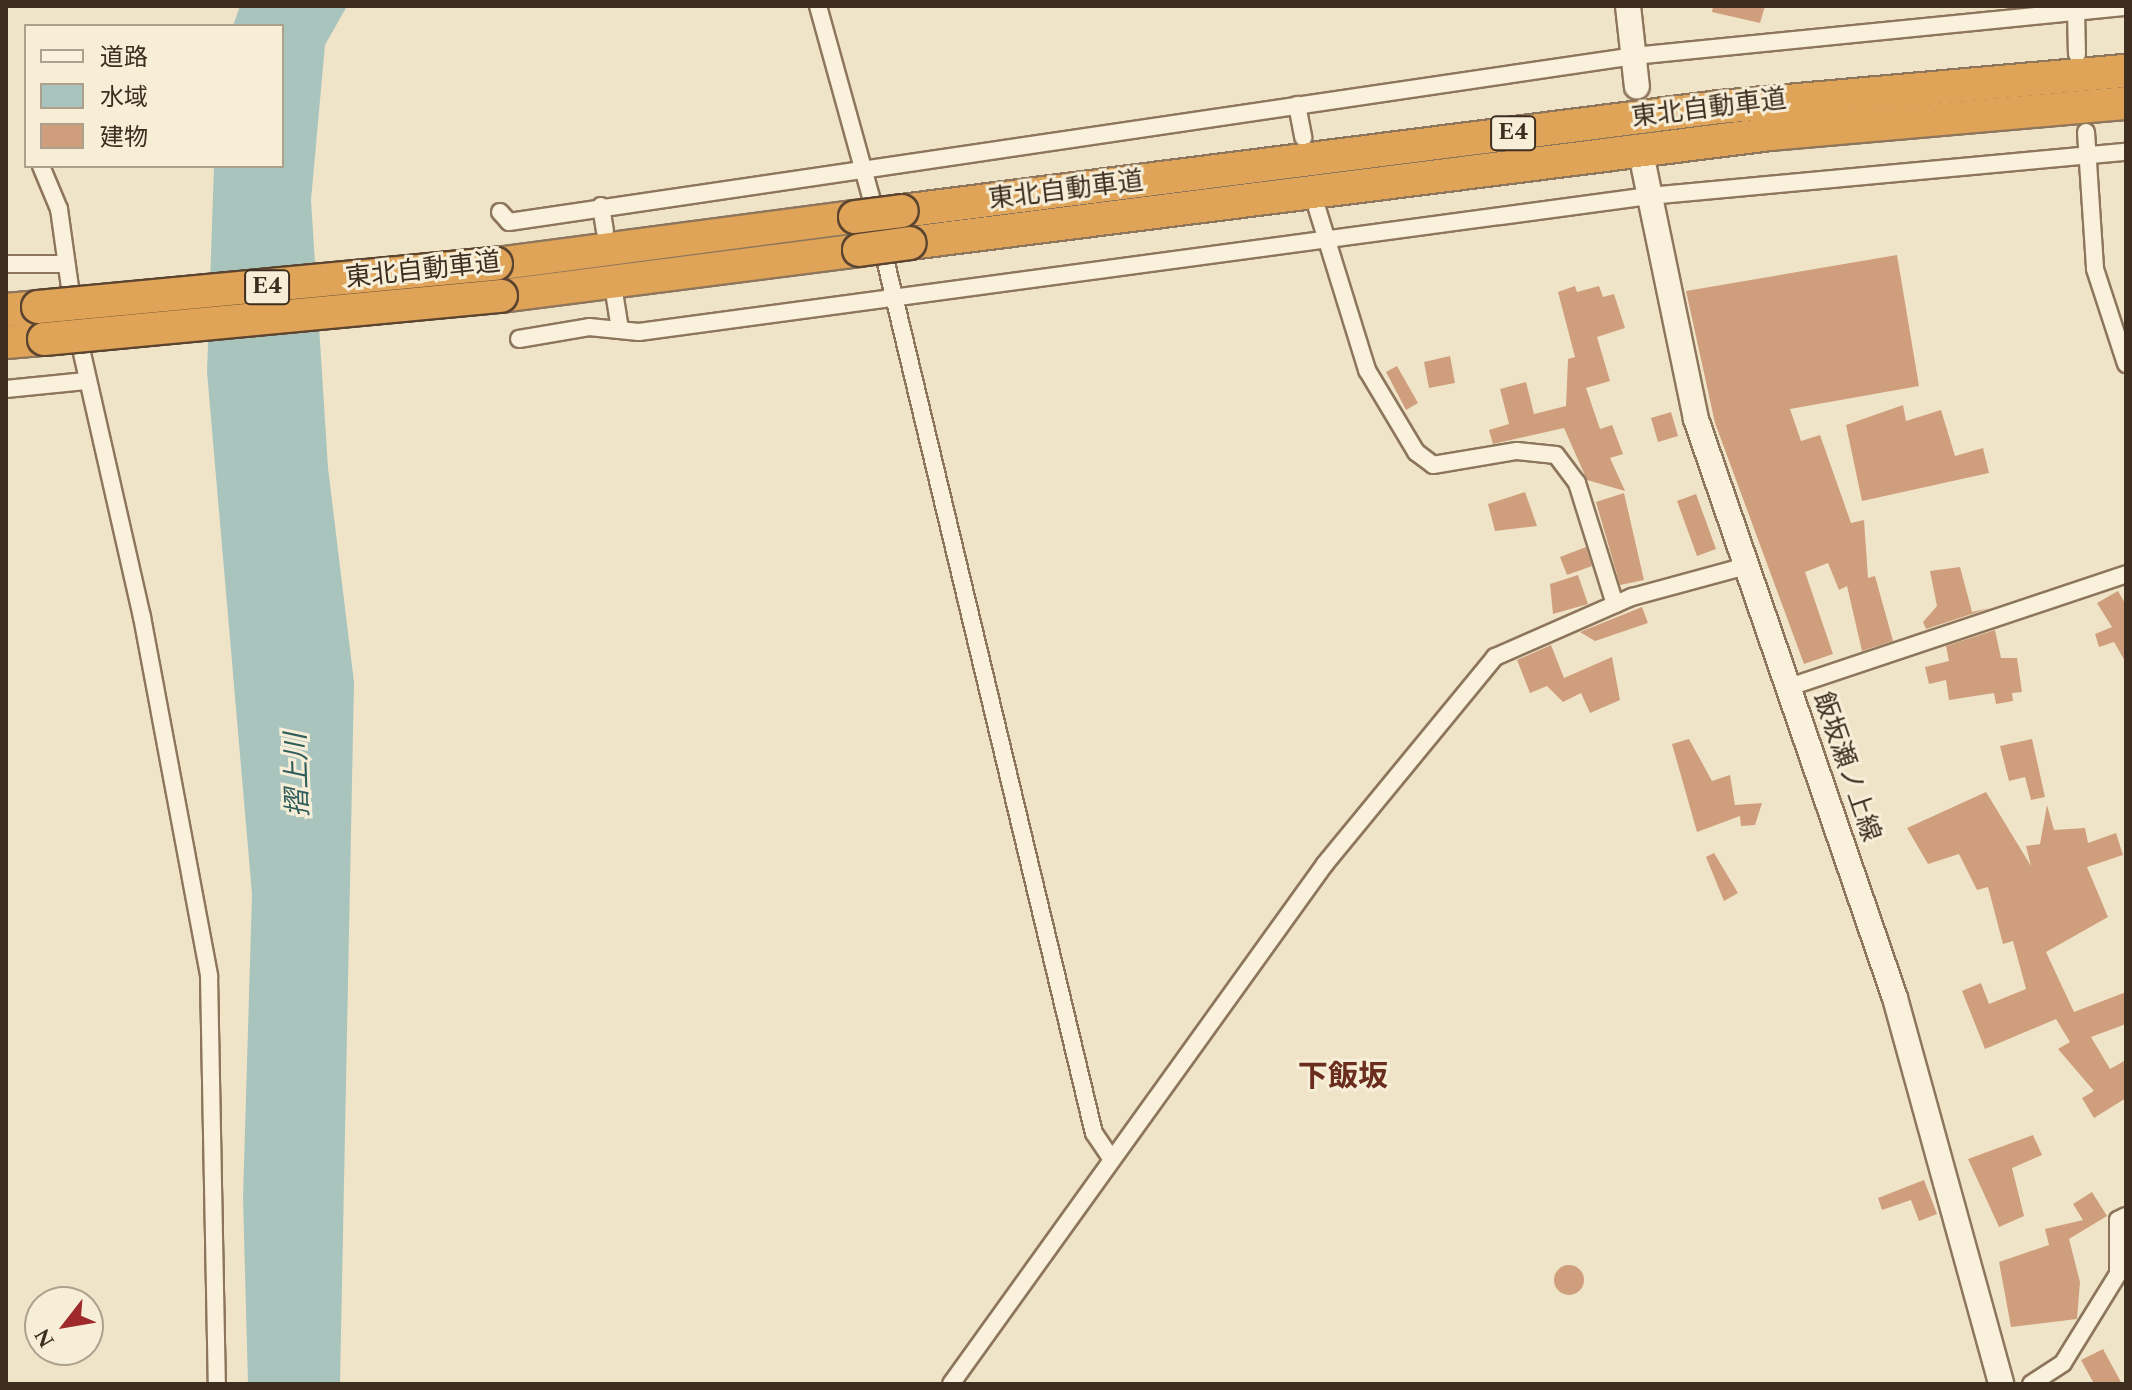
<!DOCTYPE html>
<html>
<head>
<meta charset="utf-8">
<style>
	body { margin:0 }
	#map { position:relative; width:2132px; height:1390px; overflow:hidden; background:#f0e4c8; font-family:Spectral,"Noto Sans JP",serif }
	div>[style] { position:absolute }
	.water>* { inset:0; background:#a9c4bc }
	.building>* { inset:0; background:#cf9f7d }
	.round { border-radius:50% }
	.roads { filter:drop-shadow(2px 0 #8d765c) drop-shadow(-2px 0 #8d765c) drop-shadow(0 2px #8d765c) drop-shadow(0 -2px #8d765c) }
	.minor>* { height:16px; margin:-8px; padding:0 8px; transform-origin:8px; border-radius:8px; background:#faf1dc }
	.secondary>* { height:24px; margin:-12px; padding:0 12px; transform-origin:12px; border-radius:12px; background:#faf1dc }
	.motorway>* { height:32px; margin:-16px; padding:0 16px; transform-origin:16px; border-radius:16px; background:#e0a458 }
	.bridges { filter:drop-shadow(2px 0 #5b4430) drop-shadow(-2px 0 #5b4430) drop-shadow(0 2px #5b4430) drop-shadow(0 -2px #5b4430) }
	.motorway-bridge>* { height:32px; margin:-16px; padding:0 16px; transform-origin:16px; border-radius:16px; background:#e0a458 }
	span { translate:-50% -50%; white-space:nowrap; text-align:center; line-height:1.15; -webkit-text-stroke:6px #f7eed8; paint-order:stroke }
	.shield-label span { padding:2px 6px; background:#f7eed8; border:2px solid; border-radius:6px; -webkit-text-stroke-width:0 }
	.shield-label { font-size:24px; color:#3d2e20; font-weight:700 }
	.street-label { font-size:26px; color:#3d2e20 }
	.water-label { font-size:28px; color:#2f5d5a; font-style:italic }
	.quarter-label { font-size:30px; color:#6b2e1e; font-weight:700 }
	.frame { position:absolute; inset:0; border:8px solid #3d2e20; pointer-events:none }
	.legend { position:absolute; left:24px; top:24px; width:260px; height:144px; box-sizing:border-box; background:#f7eed8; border:2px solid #ada18e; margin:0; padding:10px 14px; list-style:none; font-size:24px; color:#3d2e20 }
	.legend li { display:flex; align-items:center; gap:16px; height:40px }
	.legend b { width:40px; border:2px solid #ada18e }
	.north { position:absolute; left:24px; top:1286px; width:80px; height:80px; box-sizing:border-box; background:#f7eed8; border:2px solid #ada18e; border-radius:50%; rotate:239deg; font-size:22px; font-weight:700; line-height:32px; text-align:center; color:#3d2e20 }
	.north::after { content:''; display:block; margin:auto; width:28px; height:36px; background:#9e2a2b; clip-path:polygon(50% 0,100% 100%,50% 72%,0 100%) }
</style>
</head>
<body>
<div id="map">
	<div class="water">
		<i style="clip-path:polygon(240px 6px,347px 6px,325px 45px,311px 200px,328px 468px,354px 682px,340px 1384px,248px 1384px,243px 1198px,252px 894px,207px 372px,214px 166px,282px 166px,282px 26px,233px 26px)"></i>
	</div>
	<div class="building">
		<i style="clip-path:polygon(1713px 6px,1765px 6px,1760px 23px,1712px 12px)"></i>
		<i style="clip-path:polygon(1897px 255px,1919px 386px,1790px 409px,1801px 441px,1820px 435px,1851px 523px,1864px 520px,1868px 578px,1875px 576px,1893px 641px,1862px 651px,1847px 586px,1839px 590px,1828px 563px,1805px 572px,1833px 654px,1804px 664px,1715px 423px,1686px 291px)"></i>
		<i style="clip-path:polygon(1575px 286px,1577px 292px,1599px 286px,1603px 297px,1614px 294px,1625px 328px,1597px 337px,1610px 381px,1586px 388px,1600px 429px,1612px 425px,1623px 454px,1610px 458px,1625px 491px,1587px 480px,1564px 428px,1493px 444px,1489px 430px,1509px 424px,1500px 389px,1526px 382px,1534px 414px,1566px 406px,1568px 359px,1575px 357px,1558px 292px)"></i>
		<i style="clip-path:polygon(1450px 356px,1455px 383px,1429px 388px,1424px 362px)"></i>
		<i style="clip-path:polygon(1397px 366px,1418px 403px,1406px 410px,1386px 372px)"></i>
		<i style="clip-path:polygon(1903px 405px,1906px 421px,1941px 410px,1955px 456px,1983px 448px,1989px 473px,1862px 501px,1846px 425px)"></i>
		<i style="clip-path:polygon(1671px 412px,1678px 436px,1658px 442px,1651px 418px)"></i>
		<i style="clip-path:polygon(1525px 492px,1537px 526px,1495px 531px,1488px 504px)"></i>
		<i style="clip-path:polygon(1624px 493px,1644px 580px,1620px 585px,1596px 502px)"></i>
		<i style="clip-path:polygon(1696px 494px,1716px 549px,1697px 556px,1677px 501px)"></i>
		<i style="clip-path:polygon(1586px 547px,1592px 566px,1567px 575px,1560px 557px)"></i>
		<i style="clip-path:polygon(1960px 567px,1972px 612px,1990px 608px,1926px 629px,1923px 622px,1937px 606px,1930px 571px)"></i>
		<i style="clip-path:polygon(1578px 575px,1588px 604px,1553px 614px,1550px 584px)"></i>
		<i style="clip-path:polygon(2118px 591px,2126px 605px,2126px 663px,2114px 642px,2099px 647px,2095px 634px,2112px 627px,2097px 603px)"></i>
		<i style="clip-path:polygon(1642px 607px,1648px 623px,1595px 641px,1580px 632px)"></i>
		<i style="clip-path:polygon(1995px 630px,2001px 658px,2017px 658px,2022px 692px,2012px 693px,2013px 701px,1996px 704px,1994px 693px,1949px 700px,1946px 680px,1929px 684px,1925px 667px,1949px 661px,1946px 646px)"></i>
		<i style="clip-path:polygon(1551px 645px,1564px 678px,1612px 657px,1620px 700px,1590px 713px,1581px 693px,1563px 702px,1547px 686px,1530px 693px,1517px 660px)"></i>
		<i style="clip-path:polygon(1689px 739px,1712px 781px,1730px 775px,1735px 805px,1762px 803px,1755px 825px,1741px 826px,1740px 816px,1697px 832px,1672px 744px)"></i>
		<i style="clip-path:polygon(2032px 739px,2045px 797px,2031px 800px,2025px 777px,2009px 781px,2000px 746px)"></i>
		<i style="clip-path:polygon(1986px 792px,2031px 866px,2026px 846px,2040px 844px,2047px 805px,2054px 830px,2085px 828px,2088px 843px,2116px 833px,2123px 855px,2087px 867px,2108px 917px,2046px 952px,2074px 1012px,2126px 992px,2126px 1024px,2091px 1037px,2110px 1069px,2126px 1060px,2126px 1098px,2094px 1118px,2082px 1098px,2094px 1091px,2058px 1049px,2070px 1042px,2056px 1019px,1985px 1049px,1962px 991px,1981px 983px,1989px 1004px,2026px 989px,2013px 941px,2003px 944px,1988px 887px,1977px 890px,1959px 854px,1928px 864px,1907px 828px)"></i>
		<i style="clip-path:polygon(1714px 853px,1738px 893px,1724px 901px,1706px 857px)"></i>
		<i style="clip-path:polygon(2033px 1135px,2042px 1155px,2012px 1168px,2024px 1216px,1999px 1227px,1968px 1159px)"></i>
		<i style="clip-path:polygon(1924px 1180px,1937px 1214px,1919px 1221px,1911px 1200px,1882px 1210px,1878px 1198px)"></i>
		<i style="clip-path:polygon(2092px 1192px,2107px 1216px,2069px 1239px,2080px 1282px,2077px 1319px,2011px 1327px,1999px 1262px,2049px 1245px,2045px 1229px,2083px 1220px,2073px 1204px)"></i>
		<i class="round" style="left:1554px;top:1265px;width:30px;height:30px"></i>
		<i style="clip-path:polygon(2103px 1349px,2122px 1384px,2094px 1384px,2081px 1360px)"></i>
	</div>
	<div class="roads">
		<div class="minor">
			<i style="left:818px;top:6px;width:221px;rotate:74.5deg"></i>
			<i style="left:2076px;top:11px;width:43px;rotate:88.7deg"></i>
			<i style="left:1297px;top:105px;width:33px;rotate:79deg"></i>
			<i style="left:2086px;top:132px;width:137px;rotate:86.2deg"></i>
			<i style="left:2095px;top:269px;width:100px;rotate:71.9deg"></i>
			<i style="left:41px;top:166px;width:47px;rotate:67.3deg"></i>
			<i style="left:59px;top:209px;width:100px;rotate:82deg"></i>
			<i style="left:1316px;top:205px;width:173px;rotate:72.8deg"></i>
			<i style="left:1367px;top:370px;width:96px;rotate:59.1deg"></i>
			<i style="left:1416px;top:452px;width:21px;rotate:37deg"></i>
			<i style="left:1433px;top:465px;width:85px;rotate:-9.5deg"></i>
			<i style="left:1517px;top:451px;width:39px;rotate:6deg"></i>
			<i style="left:1556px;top:455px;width:35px;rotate:53deg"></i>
			<i style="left:1577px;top:483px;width:127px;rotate:72.6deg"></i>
			<i style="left:601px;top:206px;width:25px;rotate:81deg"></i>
			<i style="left:500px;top:212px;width:13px;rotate:48deg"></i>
			<i style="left:509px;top:222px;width:1137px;rotate:-8.39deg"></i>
			<i style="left:1634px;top:56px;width:494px;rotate:-5.7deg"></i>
			<i style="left:881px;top:242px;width:916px;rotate:76.56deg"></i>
			<i style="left:1094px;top:1133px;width:32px;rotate:56deg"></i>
			<i style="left:6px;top:264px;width:59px"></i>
			<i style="left:615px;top:298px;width:32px;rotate:81deg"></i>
			<i style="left:77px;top:331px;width:293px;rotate:77.2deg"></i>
			<i style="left:142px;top:617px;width:365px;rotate:79.4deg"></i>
			<i style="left:209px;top:976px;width:408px;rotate:88.9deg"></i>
			<i style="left:519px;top:339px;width:71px;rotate:-9.7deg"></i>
			<i style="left:589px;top:327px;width:50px;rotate:5.7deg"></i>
			<i style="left:639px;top:332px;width:1019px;rotate:-7.67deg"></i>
			<i style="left:1649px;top:196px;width:479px;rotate:-5.3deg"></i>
			<i style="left:6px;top:389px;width:80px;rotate:-5.7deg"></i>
			<i style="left:1789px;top:687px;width:355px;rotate:-18.5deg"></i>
			<i style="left:951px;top:1384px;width:641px;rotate:-54.28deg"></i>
			<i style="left:1325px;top:864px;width:268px;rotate:-50.6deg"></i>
			<i style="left:1495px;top:657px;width:150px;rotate:-23.7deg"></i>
			<i style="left:1632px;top:597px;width:118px;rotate:-15.2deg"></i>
			<i style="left:2031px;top:1384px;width:38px;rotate:-33deg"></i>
			<i style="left:2063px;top:1363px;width:105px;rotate:-58.3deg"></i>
			<i style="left:2118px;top:1274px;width:54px;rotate:-90deg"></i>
			<i style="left:2118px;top:1220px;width:9px;rotate:-27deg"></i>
		</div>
		<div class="secondary">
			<i style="left:1628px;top:6px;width:81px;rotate:83.7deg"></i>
			<i style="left:1644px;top:168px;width:256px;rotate:78.3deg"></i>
			<i style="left:1696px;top:419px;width:612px;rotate:71.03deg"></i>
			<i style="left:1895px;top:998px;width:400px;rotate:74.6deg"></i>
		</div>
		<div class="motorway">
			<i style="left:902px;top:211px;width:825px;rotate:-7.25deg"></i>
			<i style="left:1720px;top:107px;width:408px;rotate:-5.1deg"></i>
			<i style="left:910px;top:243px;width:868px;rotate:-7.22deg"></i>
			<i style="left:1771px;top:134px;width:356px;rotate:-5deg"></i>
			<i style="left:496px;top:264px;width:362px;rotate:-7.5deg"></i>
			<i style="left:501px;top:296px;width:361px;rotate:-7.3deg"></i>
			<i style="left:6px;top:310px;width:32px;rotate:-5deg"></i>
			<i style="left:6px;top:342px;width:38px;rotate:-5deg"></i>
		</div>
	</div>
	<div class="bridges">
		<div class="motorway-bridge">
			<i style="left:855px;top:217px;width:47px;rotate:-7.3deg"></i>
			<i style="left:859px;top:250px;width:51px;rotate:-7.8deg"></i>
			<i style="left:38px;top:307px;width:460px;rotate:-5.4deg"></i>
			<i style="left:44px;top:339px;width:459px;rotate:-5.4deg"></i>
		</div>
	</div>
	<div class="shield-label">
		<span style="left:1513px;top:133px">E4</span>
		<span style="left:267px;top:287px">E4</span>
	</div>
	<div class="street-label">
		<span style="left:1709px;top:109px;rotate:-7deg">東北自動車道</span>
		<span style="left:1066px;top:191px;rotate:-7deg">東北自動車道</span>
		<span style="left:423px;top:271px;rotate:-6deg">東北自動車道</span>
		<span style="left:1846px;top:767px;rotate:71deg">飯坂瀬ノ上線</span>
	</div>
	<div class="water-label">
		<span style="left:298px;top:775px;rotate:-92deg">摺上川</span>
	</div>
	<div class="quarter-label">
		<span style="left:1343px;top:1077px">下飯坂</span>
	</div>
	<div class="frame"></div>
	<ul class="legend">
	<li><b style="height:10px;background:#faf1dc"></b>道路</li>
	<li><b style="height:22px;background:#a9c4bc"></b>水域</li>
	<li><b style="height:22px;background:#cf9f7d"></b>建物</li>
	</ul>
	<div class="north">N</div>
</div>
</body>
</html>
